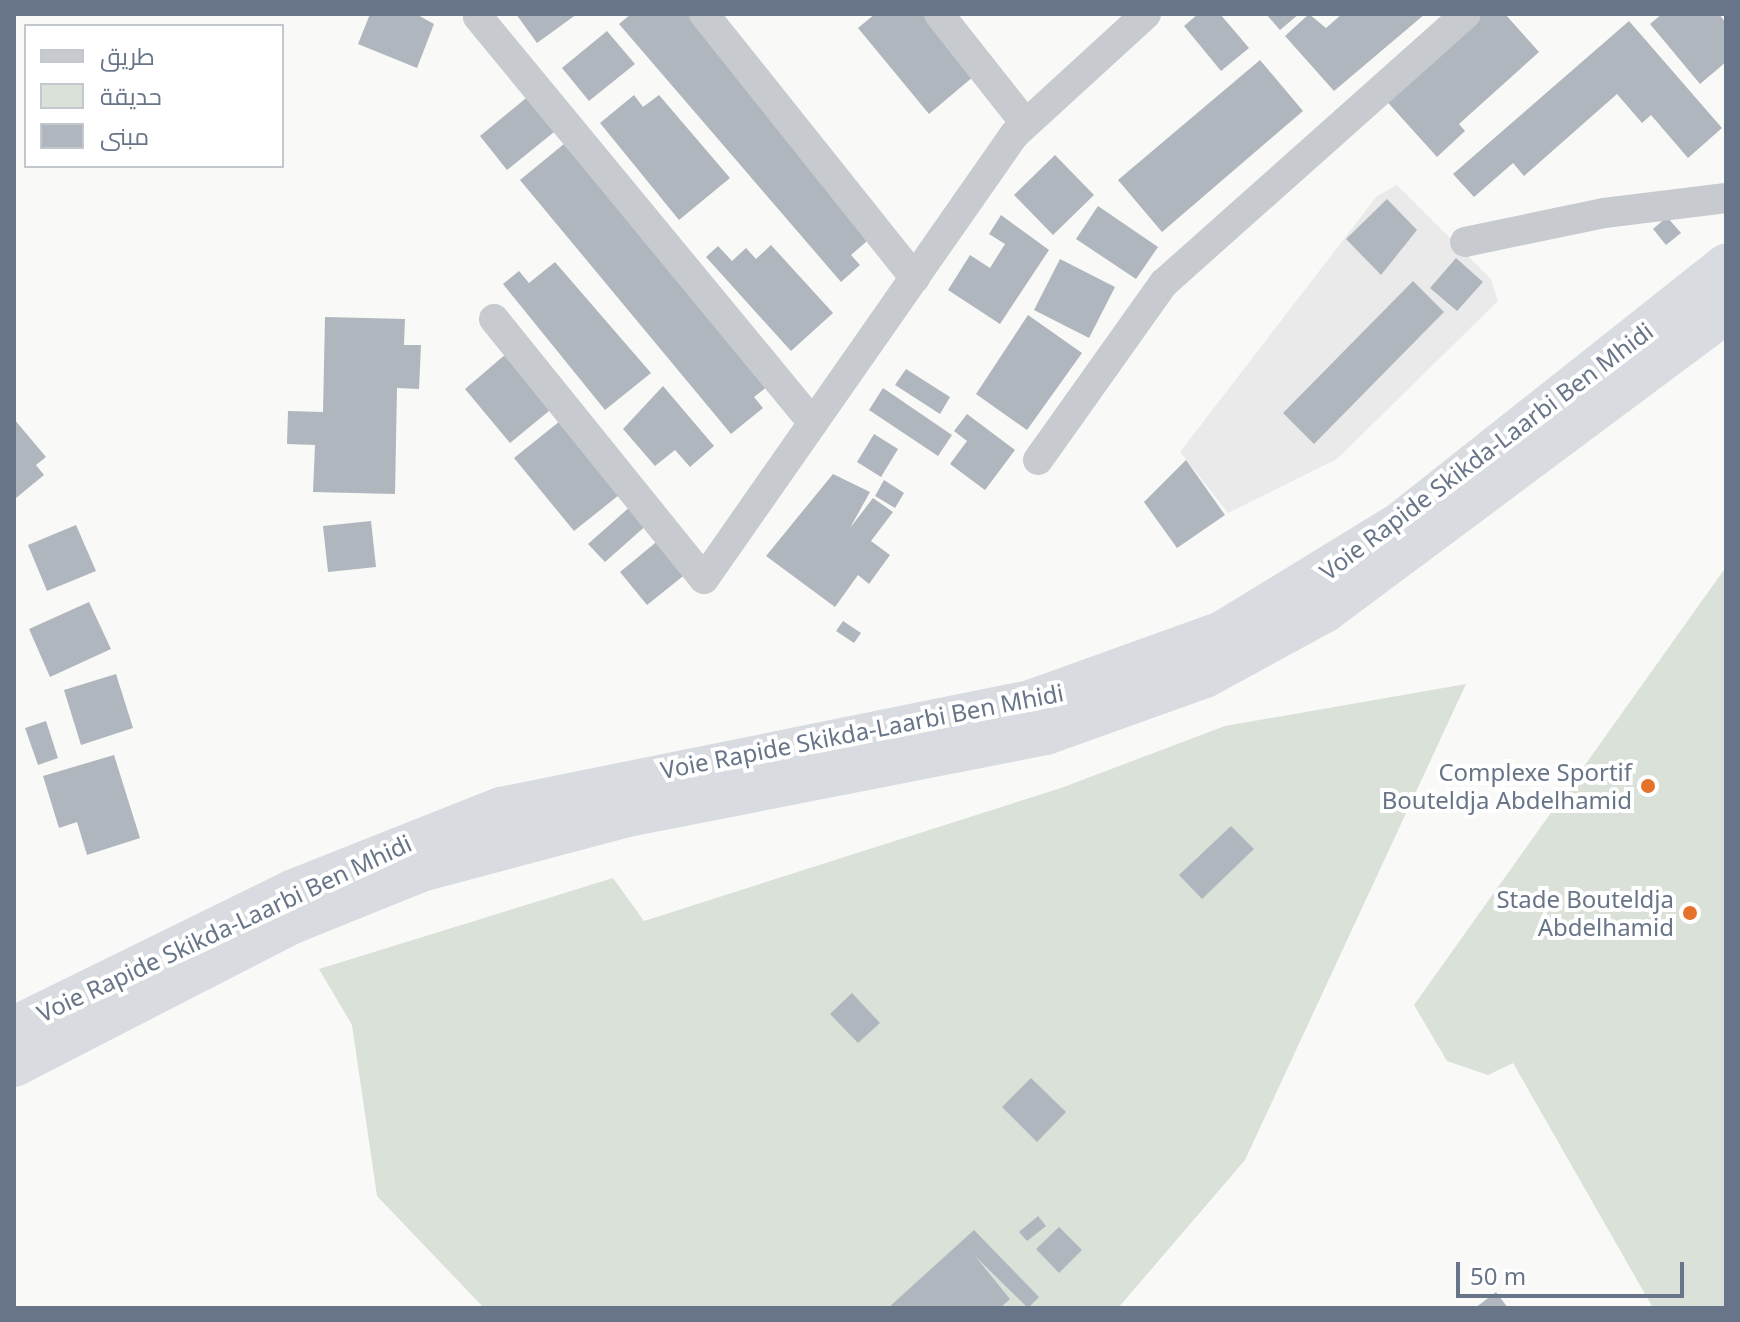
<!DOCTYPE html>
<html>
<head>
<meta charset="utf-8">
<style>
	body { margin:0 }
	#map { position:relative; width:1740px; height:1322px; overflow:hidden; background:#f9f9f7; font-family:"Noto Sans",Cairo,sans-serif }
	div>[style] { position:absolute }
	.built>* { inset:0; background:#eaeaea }
	.green>* { inset:0; background:#dae1d8 }
	.building>* { inset:0; background:#b0b6bd }
	.minor>* { height:30px; margin:-15px; padding:0 15px; transform-origin:15px; border-radius:15px; background:#c7cace }
	.highway>* { height:42px; margin:-21px; padding:0 21px; transform-origin:21px; border-radius:21px; background:#d8dbe0 }
	.dots>* { width:22px; height:22px; translate:-50% -50%; box-sizing:border-box; border:4px solid #fff; border-radius:50% }
	span { translate:-50% -50%; white-space:nowrap; text-align:center; line-height:1.15; -webkit-text-stroke:8px #fff; paint-order:stroke }
	.street-label { font-size:24px; color:#687588 }
	.poi-label { font-size:24px; color:#687588 }
	.right { translate:-100% -50%; text-align:right }
	.frame { position:absolute; inset:0; border:16px solid #687588; pointer-events:none }
	.legend { position:absolute; left:24px; top:24px; width:260px; height:144px; box-sizing:border-box; background:#fff; border:2px solid #c3c8cf; margin:0; padding:10px 14px; list-style:none; font-size:24px; color:#687588 }
	.legend li { display:flex; align-items:center; gap:16px; height:40px }
	.legend b { width:40px; border:2px solid #c3c8cf }
	.scale { position:absolute; left:1456px; top:1262px; width:228px; height:36px; box-sizing:border-box; border:4px solid #687588; border-top:0; padding-left:10px; font-size:24px; line-height:28px; white-space:nowrap; color:#687588; -webkit-text-stroke:6px #fff; paint-order:stroke }
</style>
</head>
<body>
<div id="map">
	<div class="built">
		<i style="clip-path:polygon(1397px 185px,1491px 279px,1498px 301px,1337px 459px,1228px 513px,1180px 452px,1377px 196px)"></i>
	</div>
	<div class="green">
		<i style="clip-path:polygon(1726px 567px,1726px 1308px,1653px 1308px,1513px 1063px,1488px 1075px,1447px 1061px,1414px 1005px)"></i>
		<i style="clip-path:polygon(1466px 684px,1245px 1160px,1118px 1308px,484px 1308px,377px 1196px,352px 1025px,319px 969px,613px 878px,644px 921px,1061px 788px,1225px 726px)"></i>
	</div>
	<div class="building">
		<i style="clip-path:polygon(370px 14px,416px 14px,434px 24px,417px 68px,358px 44px)"></i>
		<i style="clip-path:polygon(516px 14px,577px 14px,537px 43px)"></i>
		<i style="clip-path:polygon(631px 14px,697px 14px,882px 228px,851px 255px,860px 265px,841px 282px,619px 24px)"></i>
		<i style="clip-path:polygon(875px 14px,932px 14px,980px 71px,929px 114px,858px 28px)"></i>
		<i style="clip-path:polygon(1198px 14px,1220px 14px,1249px 48px,1221px 71px,1184px 26px)"></i>
		<i style="clip-path:polygon(1266px 14px,1299px 14px,1280px 30px)"></i>
		<i style="clip-path:polygon(1309px 14px,1326px 28px,1342px 14px,1425px 14px,1334px 91px,1285px 36px)"></i>
		<i style="clip-path:polygon(1475px 14px,1505px 14px,1539px 52px,1459px 124px,1465px 131px,1437px 157px,1382px 96px)"></i>
		<i style="clip-path:polygon(1662px 14px,1719px 14px,1726px 23px,1726px 62px,1700px 84px,1650px 24px)"></i>
		<i style="clip-path:polygon(1629px 21px,1722px 128px,1688px 158px,1651px 115px,1642px 123px,1617px 94px,1524px 176px,1513px 163px,1474px 197px,1453px 174px)"></i>
		<i style="clip-path:polygon(607px 31px,635px 64px,589px 101px,562px 68px)"></i>
		<i style="clip-path:polygon(1260px 60px,1303px 111px,1162px 232px,1118px 180px)"></i>
		<i style="clip-path:polygon(531px 94px,559px 128px,507px 170px,480px 136px)"></i>
		<i style="clip-path:polygon(634px 95px,643px 107px,659px 95px,730px 178px,679px 220px,600px 123px)"></i>
		<i style="clip-path:polygon(570px 139px,772px 383px,754px 397px,763px 408px,731px 434px,520px 180px)"></i>
		<i style="clip-path:polygon(1055px 155px,1094px 195px,1053px 235px,1014px 195px)"></i>
		<i style="clip-path:polygon(1387px 199px,1417px 230px,1381px 275px,1346px 239px)"></i>
		<i style="clip-path:polygon(1098px 206px,1158px 247px,1136px 279px,1076px 239px)"></i>
		<i style="clip-path:polygon(1001px 215px,1049px 250px,1000px 324px,948px 290px,970px 255px,990px 268px,1005px 244px,989px 234px)"></i>
		<i style="clip-path:polygon(1667px 217px,1681px 233px,1666px 245px,1653px 229px)"></i>
		<i style="clip-path:polygon(771px 245px,833px 313px,791px 351px,706px 257px,718px 246px,732px 261px,746px 248px,756px 259px)"></i>
		<i style="clip-path:polygon(1456px 258px,1483px 282px,1457px 311px,1430px 288px)"></i>
		<i style="clip-path:polygon(1060px 259px,1115px 287px,1089px 338px,1034px 310px)"></i>
		<i style="clip-path:polygon(555px 262px,651px 373px,605px 410px,503px 284px,519px 271px,529px 283px)"></i>
		<i style="clip-path:polygon(1413px 281px,1444px 312px,1314px 444px,1283px 413px)"></i>
		<i style="clip-path:polygon(1028px 315px,1082px 353px,1027px 430px,976px 394px)"></i>
		<i style="clip-path:polygon(325px 317px,405px 319px,404px 345px,421px 345px,419px 389px,397px 388px,395px 494px,313px 492px,315px 445px,287px 444px,288px 411px,323px 412px)"></i>
		<i style="clip-path:polygon(514px 347px,560px 402px,510px 443px,465px 389px)"></i>
		<i style="clip-path:polygon(906px 369px,950px 397px,940px 414px,895px 385px)"></i>
		<i style="clip-path:polygon(663px 386px,714px 446px,690px 467px,675px 450px,655px 466px,623px 429px)"></i>
		<i style="clip-path:polygon(883px 388px,952px 435px,938px 456px,869px 410px)"></i>
		<i style="clip-path:polygon(967px 414px,1015px 450px,985px 490px,950px 464px,967px 441px,954px 431px)"></i>
		<i style="clip-path:polygon(565px 417px,624px 491px,574px 531px,514px 458px)"></i>
		<i style="clip-path:polygon(14px 419px,46px 457px,36px 465px,44px 475px,16px 498px)"></i>
		<i style="clip-path:polygon(874px 434px,898px 449px,881px 477px,857px 462px)"></i>
		<i style="clip-path:polygon(1186px 460px,1225px 515px,1177px 548px,1144px 502px)"></i>
		<i style="clip-path:polygon(833px 474px,870px 492px,850px 528px,873px 498px,893px 512px,871px 541px,890px 555px,869px 584px,858px 575px,835px 607px,766px 556px)"></i>
		<i style="clip-path:polygon(884px 480px,904px 493px,895px 508px,875px 496px)"></i>
		<i style="clip-path:polygon(632px 505px,649px 523px,605px 562px,588px 544px)"></i>
		<i style="clip-path:polygon(371px 521px,376px 567px,328px 572px,323px 526px)"></i>
		<i style="clip-path:polygon(76px 525px,96px 571px,47px 591px,28px 545px)"></i>
		<i style="clip-path:polygon(660px 539px,687px 573px,647px 605px,620px 572px)"></i>
		<i style="clip-path:polygon(89px 602px,111px 649px,50px 677px,29px 629px)"></i>
		<i style="clip-path:polygon(843px 621px,861px 633px,854px 643px,836px 631px)"></i>
		<i style="clip-path:polygon(116px 674px,133px 728px,81px 745px,64px 690px)"></i>
		<i style="clip-path:polygon(46px 721px,58px 758px,38px 765px,25px 728px)"></i>
		<i style="clip-path:polygon(114px 755px,140px 838px,87px 855px,77px 822px,59px 828px,43px 776px)"></i>
		<i style="clip-path:polygon(1231px 826px,1254px 849px,1202px 899px,1179px 875px)"></i>
		<i style="clip-path:polygon(852px 993px,880px 1023px,858px 1043px,830px 1014px)"></i>
		<i style="clip-path:polygon(1031px 1078px,1066px 1112px,1037px 1142px,1002px 1107px)"></i>
		<i style="clip-path:polygon(1038px 1216px,1046px 1226px,1027px 1241px,1019px 1232px)"></i>
		<i style="clip-path:polygon(1059px 1227px,1082px 1250px,1059px 1273px,1036px 1249px)"></i>
		<i style="clip-path:polygon(974px 1230px,1039px 1297px,1028px 1308px,975px 1256px,1010px 1299px,1000px 1308px,888px 1308px)"></i>
		<i style="clip-path:polygon(1496px 1292px,1508px 1308px,1475px 1308px)"></i>
	</div>
	<div class="minor">
		<i style="left:704px;top:14px;width:338px;rotate:51.4deg"></i>
		<i style="left:939px;top:14px;width:139px;rotate:51.7deg"></i>
		<i style="left:478px;top:17px;width:526px;rotate:50.47deg"></i>
		<i style="left:1465px;top:242px;width:142px;rotate:-11.8deg"></i>
		<i style="left:1604px;top:213px;width:123px;rotate:-7deg"></i>
		<i style="left:494px;top:319px;width:334px;rotate:51.1deg"></i>
		<i style="left:704px;top:579px;width:542px;rotate:-55.08deg"></i>
		<i style="left:1014px;top:135px;width:179px;rotate:-42.5deg"></i>
		<i style="left:1038px;top:460px;width:217px;rotate:-54.6deg"></i>
		<i style="left:1164px;top:283px;width:404px;rotate:-41.7deg"></i>
	</div>
	<div class="highway">
		<i style="left:14px;top:1027px;width:309px;rotate:-26.1deg"></i>
		<i style="left:291px;top:891px;width:226px;rotate:-21.6deg"></i>
		<i style="left:501px;top:808px;width:540px;rotate:-11.43deg"></i>
		<i style="left:1030px;top:701px;width:204px;rotate:-19.8deg"></i>
		<i style="left:1222px;top:632px;width:209px;rotate:-31.5deg"></i>
		<i style="left:1400px;top:523px;width:416px;rotate:-38.4deg"></i>
		<i style="left:14px;top:1066px;width:310px;rotate:-27.2deg"></i>
		<i style="left:290px;top:924px;width:141px;rotate:-22deg"></i>
		<i style="left:421px;top:871px;width:214px;rotate:-14.9deg"></i>
		<i style="left:628px;top:816px;width:426px;rotate:-11.1deg"></i>
		<i style="left:1046px;top:734px;width:169px;rotate:-19.7deg"></i>
		<i style="left:1205px;top:677px;width:138px;rotate:-28.6deg"></i>
		<i style="left:1326px;top:611px;width:499px;rotate:-36.7deg"></i>
	</div>
	<div class="dots">
		<i style="left:1648px;top:786px;background:#e5722b"></i>
		<i style="left:1690px;top:913px;background:#e5722b"></i>
	</div>
	<div class="street-label">
		<span style="left:1486px;top:451px;rotate:-37deg">Voie Rapide Skikda-Laarbi Ben Mhidi</span>
		<span style="left:862px;top:731px;rotate:-11deg">Voie Rapide Skikda-Laarbi Ben Mhidi</span>
		<span style="left:224px;top:928px;rotate:-25deg">Voie Rapide Skikda-Laarbi Ben Mhidi</span>
	</div>
	<div class="poi-label">
		<span class="right" style="left:1632px;top:786px">Complexe Sportif<br>Bouteldja Abdelhamid</span>
		<span class="right" style="left:1674px;top:913px">Stade Bouteldja<br>Abdelhamid</span>
	</div>
	<div class="frame"></div>
	<ul class="legend">
	<li><b style="height:10px;background:#c7cace"></b>طريق</li>
	<li><b style="height:22px;background:#dae1d8"></b>حديقة</li>
	<li><b style="height:22px;background:#b0b6bd"></b>مبنى</li>
	</ul>
	<div class="scale">50 m</div>
</div>
</body>
</html>
